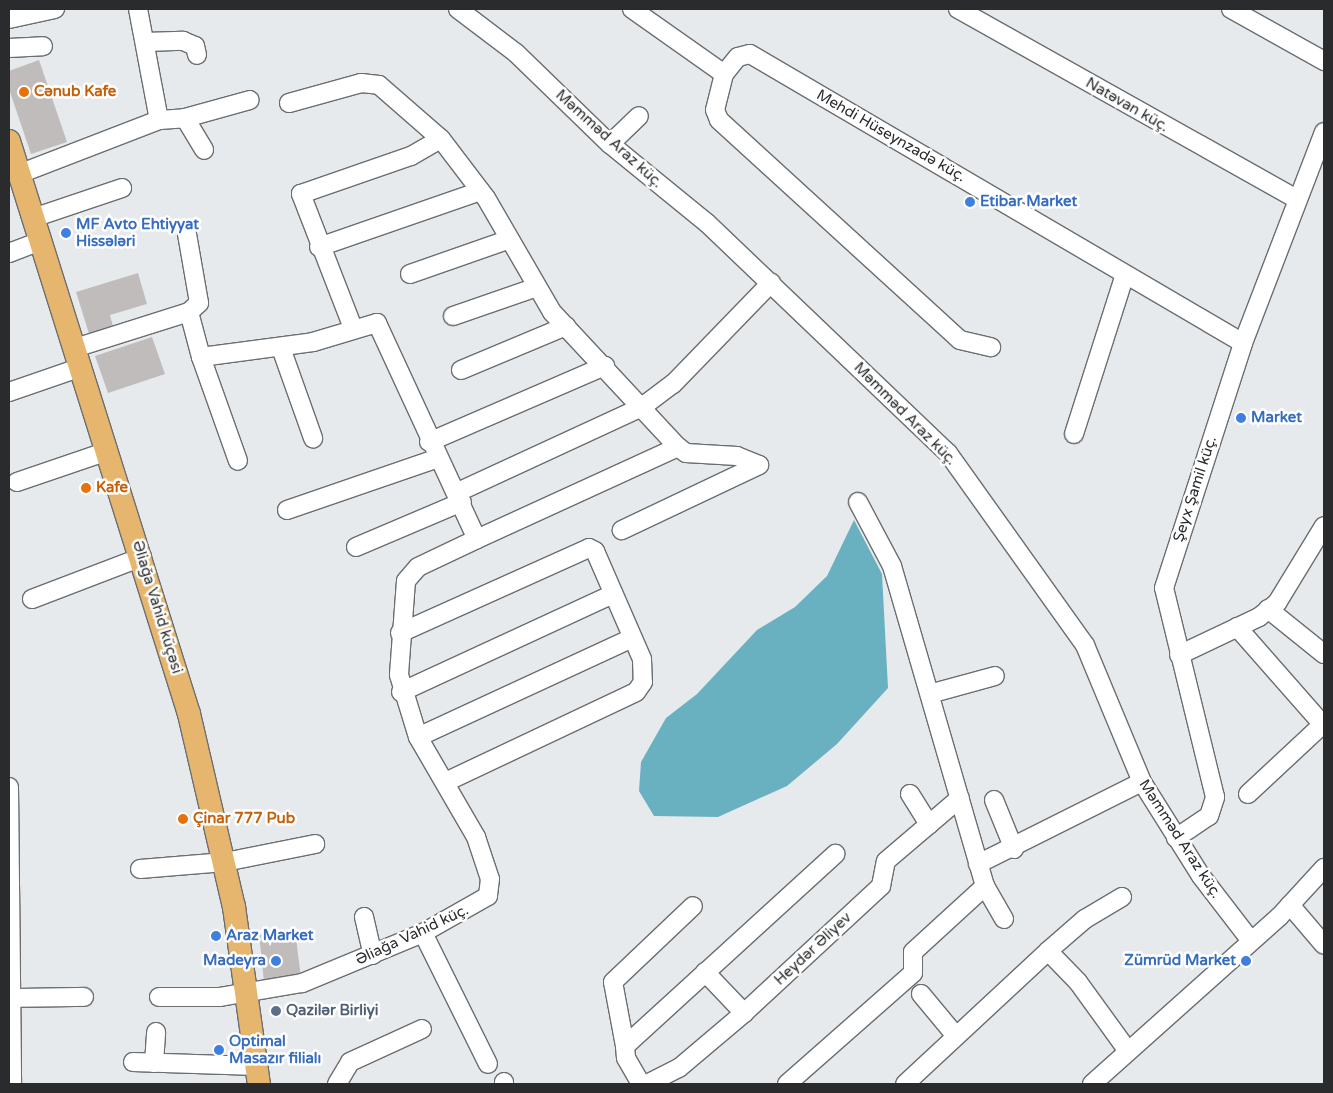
<!DOCTYPE html>
<html>
<head>
<meta charset="utf-8">
<style>
	body { margin:0 }
	#map { position:relative; width:1333px; height:1093px; overflow:hidden; background:#e7eaed; font-family:"Varela Round",sans-serif }
	div>[style] { position:absolute }
	.water>* { inset:0; background:#69b1c1 }
	.building>* { inset:0; background:#c1bcbc }
	.roads { filter:drop-shadow(1px 0 #6b6e70) drop-shadow(-1px 0 #6b6e70) drop-shadow(0 1px #6b6e70) drop-shadow(0 -1px #6b6e70) }
	.minor>* { height:18px; margin:-9px; padding:0 9px; transform-origin:9px; border-radius:9px; background:#fff }
	.major>* { height:22px; margin:-11px; padding:0 11px; transform-origin:11px; border-radius:11px; background:#e7b66e }
	.dots>* { width:14px; height:14px; translate:-50% -50%; box-sizing:border-box; border:2px solid #fff; border-radius:50% }
	span { translate:-50% -50%; white-space:nowrap; text-align:center; line-height:1.15; -webkit-text-stroke:5px #fff; paint-order:stroke }
	.food-label { font-size:15px; color:#c56008; font-weight:700 }
	.left { translate:0 -50%; text-align:left }
	.street-label { font-size:15px; color:#2a2b2c }
	.shop-label { font-size:15px; color:#366cbe; font-weight:700 }
	.right { translate:-100% -50%; text-align:right }
	.service-label { font-size:15px; color:#4e5e75; font-weight:700 }
	.frame { position:absolute; inset:0; border:10px solid #2a2b2c; pointer-events:none }
</style>
</head>
<body>
<div id="map">
	<div class="water">
		<i style="clip-path:polygon(854px 520px,882px 574px,888px 688px,837px 744px,787px 786px,718px 817px,654px 816px,639px 791px,641px 762px,666px 718px,697px 694px,757px 630px,795px 607px,827px 576px)"></i>
	</div>
	<div class="building">
		<i style="clip-path:polygon(39px 60px,67px 142px,31px 154px,9px 89px,9px 71px)"></i>
		<i style="clip-path:polygon(138px 273px,147px 304px,110px 315px,114px 330px,90px 337px,76px 292px)"></i>
		<i style="clip-path:polygon(152px 337px,165px 374px,108px 393px,95px 356px)"></i>
		<i style="clip-path:polygon(295px 930px,301px 978px,264px 982px,259px 934px)"></i>
	</div>
	<div class="roads">
		<div class="minor">
			<i style="left:458px;top:9px;width:73px;rotate:37.2deg"></i>
			<i style="left:516px;top:53px;width:131px;rotate:44.1deg"></i>
			<i style="left:610px;top:144px;width:125px;rotate:39.2deg"></i>
			<i style="left:707px;top:223px;width:333px;rotate:43.7deg"></i>
			<i style="left:948px;top:453px;width:236px;rotate:54.5deg"></i>
			<i style="left:1085px;top:645px;width:148px;rotate:67.4deg"></i>
			<i style="left:1142px;top:782px;width:111px;rotate:57.9deg"></i>
			<i style="left:1201px;top:876px;width:82px;rotate:52.4deg"></i>
			<i style="left:632px;top:9px;width:113px;rotate:35.2deg"></i>
			<i style="left:724px;top:74px;width:22px;rotate:-51deg"></i>
			<i style="left:738px;top:57px;width:12px;rotate:-14deg"></i>
			<i style="left:750px;top:54px;width:571px;rotate:30.38deg"></i>
			<i style="left:958px;top:9px;width:389px;rotate:29.3deg"></i>
			<i style="left:1231px;top:9px;width:107px;rotate:29.2deg"></i>
			<i style="left:9px;top:19px;width:47px;rotate:-12.3deg"></i>
			<i style="left:145px;top:42px;width:38px;rotate:-2deg"></i>
			<i style="left:183px;top:41px;width:13px;rotate:23deg"></i>
			<i style="left:195px;top:46px;width:9px;rotate:77deg"></i>
			<i style="left:9px;top:48px;width:34px;rotate:-3deg"></i>
			<i style="left:724px;top:74px;width:37px;rotate:104deg"></i>
			<i style="left:715px;top:110px;width:11px;rotate:68deg"></i>
			<i style="left:719px;top:120px;width:326px;rotate:42.4deg"></i>
			<i style="left:960px;top:340px;width:32px;rotate:13deg"></i>
			<i style="left:289px;top:103px;width:75px;rotate:-15.5deg"></i>
			<i style="left:361px;top:83px;width:18px;rotate:6deg"></i>
			<i style="left:379px;top:85px;width:82px;rotate:41.1deg"></i>
			<i style="left:441px;top:139px;width:74px;rotate:52.7deg"></i>
			<i style="left:486px;top:198px;width:132px;rotate:59.9deg"></i>
			<i style="left:552px;top:312px;width:185px;rotate:47deg"></i>
			<i style="left:678px;top:447px;width:10px;rotate:37deg"></i>
			<i style="left:686px;top:453px;width:51px;rotate:3.4deg"></i>
			<i style="left:737px;top:456px;width:24px;rotate:22deg"></i>
			<i style="left:759px;top:465px;width:152px;rotate:154.6deg"></i>
			<i style="left:185px;top:118px;width:37px;rotate:59deg"></i>
			<i style="left:159px;top:120px;width:26px;rotate:-4deg"></i>
			<i style="left:185px;top:118px;width:67px;rotate:-15.5deg"></i>
			<i style="left:610px;top:144px;width:40px;rotate:-44deg"></i>
			<i style="left:19px;top:174px;width:150px;rotate:-21.1deg"></i>
			<i style="left:159px;top:120px;width:113px;rotate:-100.7deg"></i>
			<i style="left:33px;top:218px;width:94px;rotate:-18.6deg"></i>
			<i style="left:187px;top:234px;width:70px;rotate:80.1deg"></i>
			<i style="left:199px;top:303px;width:13px;rotate:138deg"></i>
			<i style="left:319px;top:247px;width:171px;rotate:-19.1deg"></i>
			<i style="left:9px;top:253px;width:34px;rotate:-21deg"></i>
			<i style="left:410px;top:274px;width:103px;rotate:-19.3deg"></i>
			<i style="left:453px;top:316px;width:86px;rotate:-19.1deg"></i>
			<i style="left:353px;top:328px;width:144px;rotate:-111.2deg"></i>
			<i style="left:301px;top:194px;width:116px;rotate:-19.1deg"></i>
			<i style="left:411px;top:156px;width:34px;rotate:-30deg"></i>
			<i style="left:75px;top:348px;width:120px;rotate:-17.5deg"></i>
			<i style="left:189px;top:312px;width:47px;rotate:75.1deg"></i>
			<i style="left:201px;top:357px;width:113px;rotate:-7.6deg"></i>
			<i style="left:313px;top:342px;width:67px;rotate:-16.5deg"></i>
			<i style="left:377px;top:323px;width:238px;rotate:65.2deg"></i>
			<i style="left:477px;top:539px;width:65px;rotate:154.6deg"></i>
			<i style="left:418px;top:567px;width:18px;rotate:131deg"></i>
			<i style="left:406px;top:581px;width:94px;rotate:94.3deg"></i>
			<i style="left:399px;top:675px;width:65px;rotate:73deg"></i>
			<i style="left:418px;top:737px;width:116px;rotate:59.9deg"></i>
			<i style="left:476px;top:837px;width:44px;rotate:71.6deg"></i>
			<i style="left:490px;top:879px;width:17px;rotate:97deg"></i>
			<i style="left:488px;top:896px;width:75px;rotate:150.4deg"></i>
			<i style="left:423px;top:933px;width:131px;rotate:157.5deg"></i>
			<i style="left:302px;top:983px;width:83px;rotate:170.3deg"></i>
			<i style="left:220px;top:997px;width:61px;rotate:180deg"></i>
			<i style="left:281px;top:348px;width:96px;rotate:70.4deg"></i>
			<i style="left:201px;top:357px;width:110px;rotate:70.4deg"></i>
			<i style="left:461px;top:370px;width:114px;rotate:-22.7deg"></i>
			<i style="left:9px;top:392px;width:76px;rotate:-19.1deg"></i>
			<i style="left:1074px;top:434px;width:165px;rotate:-72.3deg"></i>
			<i style="left:429px;top:442px;width:192px;rotate:-23.4deg"></i>
			<i style="left:17px;top:482px;width:96px;rotate:-18.8deg"></i>
			<i style="left:458px;top:492px;width:203px;rotate:-24.8deg"></i>
			<i style="left:642px;top:407px;width:39px;rotate:-37deg"></i>
			<i style="left:673px;top:384px;width:141px;rotate:-45.9deg"></i>
			<i style="left:858px;top:502px;width:72px;rotate:62deg"></i>
			<i style="left:892px;top:566px;width:333px;rotate:73.8deg"></i>
			<i style="left:985px;top:886px;width:38px;rotate:60deg"></i>
			<i style="left:287px;top:510px;width:160px;rotate:-19deg"></i>
			<i style="left:477px;top:539px;width:221px;rotate:-24.6deg"></i>
			<i style="left:356px;top:547px;width:115px;rotate:-23deg"></i>
			<i style="left:32px;top:599px;width:118px;rotate:-20.9deg"></i>
			<i style="left:1268px;top:609px;width:72px;rotate:38.8deg"></i>
			<i style="left:1237px;top:627px;width:132px;rotate:48.7deg"></i>
			<i style="left:400px;top:633px;width:207px;rotate:-24.2deg"></i>
			<i style="left:589px;top:548px;width:7px;rotate:27deg"></i>
			<i style="left:595px;top:551px;width:118px;rotate:66.5deg"></i>
			<i style="left:642px;top:659px;width:23px;rotate:88deg"></i>
			<i style="left:643px;top:682px;width:12px;rotate:125deg"></i>
			<i style="left:636px;top:692px;width:210px;rotate:154.7deg"></i>
			<i style="left:1179px;top:655px;width:89px;rotate:-25.4deg"></i>
			<i style="left:1259px;top:617px;width:23px;rotate:-38deg"></i>
			<i style="left:1277px;top:603px;width:90px;rotate:-58.6deg"></i>
			<i style="left:401px;top:692px;width:234px;rotate:-24.8deg"></i>
			<i style="left:933px;top:693px;width:64px;rotate:-15.3deg"></i>
			<i style="left:418px;top:737px;width:236px;rotate:-24.8deg"></i>
			<i style="left:9px;top:787px;width:297px;rotate:89.4deg"></i>
			<i style="left:910px;top:794px;width:36px;rotate:58deg"></i>
			<i style="left:1248px;top:794px;width:103px;rotate:-43deg"></i>
			<i style="left:994px;top:800px;width:53px;rotate:67.8deg"></i>
			<i style="left:1176px;top:838px;width:40px;rotate:-34deg"></i>
			<i style="left:1209px;top:816px;width:20px;rotate:-72deg"></i>
			<i style="left:1215px;top:797px;width:215px;rotate:-103.7deg"></i>
			<i style="left:1164px;top:588px;width:257px;rotate:-72.1deg"></i>
			<i style="left:1243px;top:343px;width:226px;rotate:-69deg"></i>
			<i style="left:978px;top:864px;width:183px;rotate:-26.6deg"></i>
			<i style="left:140px;top:869px;width:85px;rotate:-4.7deg"></i>
			<i style="left:225px;top:862px;width:92px;rotate:-11.3deg"></i>
			<i style="left:1290px;top:905px;width:52px;rotate:49.6deg"></i>
			<i style="left:364px;top:917px;width:39px;rotate:77deg"></i>
			<i style="left:423px;top:933px;width:146px;rotate:63.6deg"></i>
			<i style="left:1048px;top:951px;width:43px;rotate:45.9deg"></i>
			<i style="left:1078px;top:982px;width:85px;rotate:54.1deg"></i>
			<i style="left:705px;top:972px;width:57px;rotate:46.4deg"></i>
			<i style="left:921px;top:994px;width:53px;rotate:50.3deg"></i>
			<i style="left:11px;top:998px;width:73px;rotate:-0.8deg"></i>
			<i style="left:625px;top:1046px;width:65px;rotate:-100.6deg"></i>
			<i style="left:613px;top:982px;width:110px;rotate:-43.5deg"></i>
			<i style="left:133px;top:1062px;width:124px;rotate:1.8deg"></i>
			<i style="left:154px;top:1063px;width:31px;rotate:-86deg"></i>
			<i style="left:504px;top:1082px;width:2px;rotate:90deg"></i>
			<i style="left:337px;top:1084px;width:26px;rotate:-59deg"></i>
			<i style="left:350px;top:1062px;width:79px;rotate:-24.6deg"></i>
			<i style="left:641px;top:1084px;width:30px;rotate:-120deg"></i>
			<i style="left:626px;top:1058px;width:12px;rotate:-95deg"></i>
			<i style="left:625px;top:1046px;width:285px;rotate:-42.4deg"></i>
			<i style="left:647px;top:1084px;width:36px;rotate:-27deg"></i>
			<i style="left:679px;top:1068px;width:85px;rotate:-40.2deg"></i>
			<i style="left:744px;top:1013px;width:187px;rotate:-42.8deg"></i>
			<i style="left:881px;top:886px;width:25px;rotate:-79deg"></i>
			<i style="left:886px;top:861px;width:97px;rotate:-40.4deg"></i>
			<i style="left:787px;top:1084px;width:168px;rotate:-41.4deg"></i>
			<i style="left:913px;top:973px;width:21px;rotate:-90deg"></i>
			<i style="left:913px;top:952px;width:98px;rotate:-42.5deg"></i>
			<i style="left:905px;top:1084px;width:195px;rotate:-42.9deg"></i>
			<i style="left:1048px;top:951px;width:49px;rotate:-40.9deg"></i>
			<i style="left:1085px;top:919px;width:43px;rotate:-30.7deg"></i>
			<i style="left:1092px;top:1084px;width:251px;rotate:-41.8deg"></i>
			<i style="left:1279px;top:917px;width:67px;rotate:-47.4deg"></i>
		</div>
		<div class="major">
			<i style="left:9px;top:141px;width:601px;rotate:72.56deg"></i>
			<i style="left:189px;top:714px;width:198px;rotate:76.9deg"></i>
			<i style="left:234px;top:907px;width:179px;rotate:82deg"></i>
		</div>
	</div>
	<div class="dots">
		<i style="left:24px;top:92px;background:#e8710a"></i>
		<i style="left:970px;top:202px;background:#3f7fe0"></i>
		<i style="left:66px;top:233px;background:#3f7fe0"></i>
		<i style="left:1241px;top:418px;background:#3f7fe0"></i>
		<i style="left:86px;top:488px;background:#e8710a"></i>
		<i style="left:183px;top:819px;background:#e8710a"></i>
		<i style="left:216px;top:936px;background:#3f7fe0"></i>
		<i style="left:276px;top:961px;background:#3f7fe0"></i>
		<i style="left:1246px;top:961px;background:#3f7fe0"></i>
		<i style="left:276px;top:1011px;background:#5c6f8a"></i>
		<i style="left:219px;top:1050px;background:#3f7fe0"></i>
	</div>
	<div class="food-label">
		<span class="left" style="left:34px;top:92px">Cənub Kafe</span>
		<span class="left" style="left:96px;top:488px">Kafe</span>
		<span class="left" style="left:193px;top:819px">Çinar 777 Pub</span>
	</div>
	<div class="street-label">
		<span style="left:1127px;top:105px;rotate:30deg">Natəvan küç.</span>
		<span style="left:891px;top:136px;rotate:30deg">Mehdi Hüseynzadə küç.</span>
		<span style="left:609px;top:139px;rotate:42deg">Məmməd Araz küç.</span>
		<span style="left:905px;top:414px;rotate:45deg">Məmməd Araz küç.</span>
		<span style="left:1195px;top:489px;rotate:-72deg">Şeyx Şamil küç.</span>
		<span style="left:157px;top:607px;rotate:73deg">Əliağa Vahid küçəsi</span>
		<span style="left:1180px;top:839px;rotate:57deg">Məmməd Araz küç.</span>
		<span style="left:412px;top:935px;rotate:-25deg">Əliağa Vahid küç.</span>
		<span style="left:813px;top:949px;rotate:-43deg">Heydər Əliyev</span>
	</div>
	<div class="shop-label">
		<span class="left" style="left:980px;top:202px">Etibar Market</span>
		<span class="left" style="left:76px;top:233px">MF Avto Ehtiyyat<br>Hissələri</span>
		<span class="left" style="left:1251px;top:418px">Market</span>
		<span class="left" style="left:226px;top:936px">Araz Market</span>
		<span class="right" style="left:266px;top:961px">Madeyra</span>
		<span class="right" style="left:1236px;top:961px">Zümrüd Market</span>
		<span class="left" style="left:229px;top:1050px">Optimal<br>Masazır filialı</span>
	</div>
	<div class="service-label">
		<span class="left" style="left:286px;top:1011px">Qazilər Birliyi</span>
	</div>
	<div class="frame"></div>
</div>
</body>
</html>
